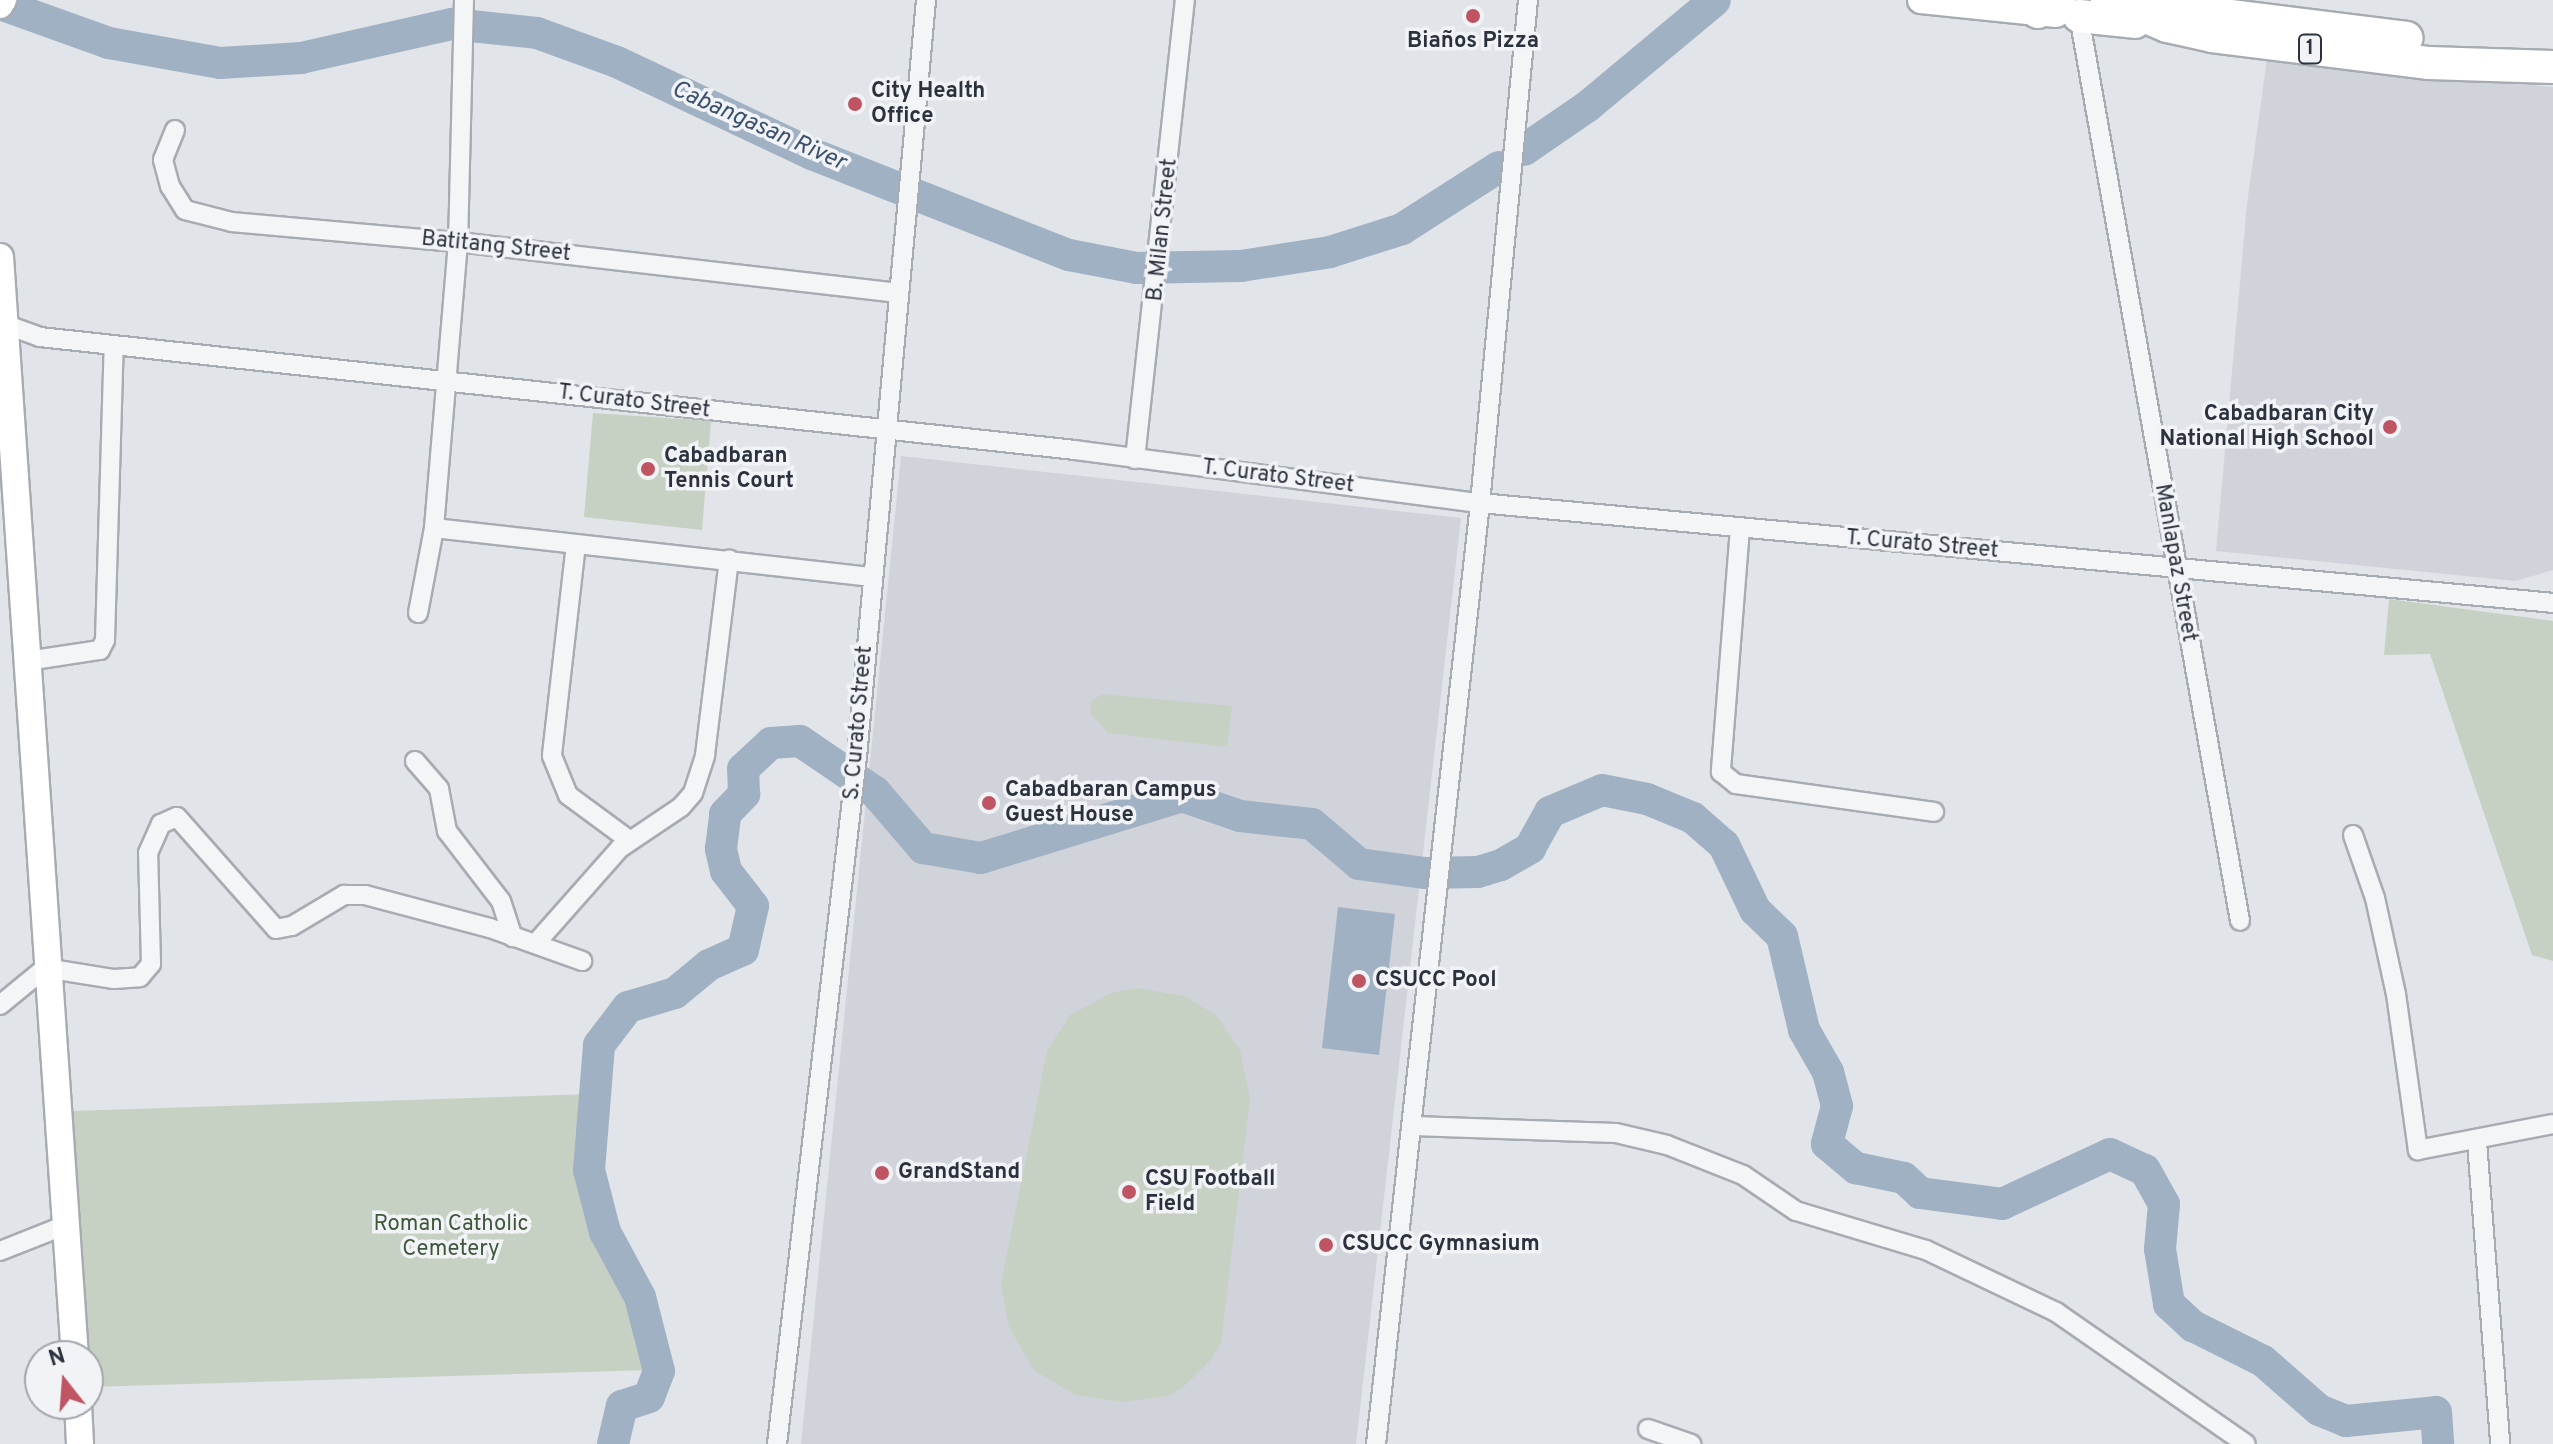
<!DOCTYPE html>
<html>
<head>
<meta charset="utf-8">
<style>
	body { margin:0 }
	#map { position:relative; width:2553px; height:1444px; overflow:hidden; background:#e1e4e8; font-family:Overpass,sans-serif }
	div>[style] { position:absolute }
	.built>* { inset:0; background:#d0d3da }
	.green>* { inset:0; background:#c7d1c3 }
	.water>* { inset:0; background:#a0b1c4 }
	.river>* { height:32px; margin:-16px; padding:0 16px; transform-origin:16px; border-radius:16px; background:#a0b1c4 }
	.roads { filter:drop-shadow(2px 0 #a7abb2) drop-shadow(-2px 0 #a7abb2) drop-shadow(0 2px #a7abb2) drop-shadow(0 -2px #a7abb2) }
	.street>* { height:18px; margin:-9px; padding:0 9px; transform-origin:9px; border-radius:9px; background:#f4f5f7 }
	.secondary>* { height:26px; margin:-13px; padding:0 13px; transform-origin:13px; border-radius:13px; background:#fff }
	.highway>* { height:32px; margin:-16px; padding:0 16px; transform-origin:16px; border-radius:16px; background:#fff }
	.dots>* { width:22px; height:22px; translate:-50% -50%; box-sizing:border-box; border:4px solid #f1f3f6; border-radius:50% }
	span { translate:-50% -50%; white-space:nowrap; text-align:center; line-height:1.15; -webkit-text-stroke:7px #f1f3f6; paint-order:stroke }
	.shield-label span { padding:2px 6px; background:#f1f3f6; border:2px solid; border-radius:6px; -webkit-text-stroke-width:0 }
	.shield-label { font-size:20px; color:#2b323e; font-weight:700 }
	.poi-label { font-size:22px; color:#2b323e; font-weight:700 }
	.left { translate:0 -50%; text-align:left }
	.right { translate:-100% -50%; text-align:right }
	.street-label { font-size:22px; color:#2b323e }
	.park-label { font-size:22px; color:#3f583a }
	.water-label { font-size:24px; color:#3a506d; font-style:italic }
	.north { position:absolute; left:24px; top:1340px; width:80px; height:80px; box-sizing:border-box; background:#f1f3f6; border:2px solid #a2a6ac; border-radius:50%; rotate:343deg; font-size:22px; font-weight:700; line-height:32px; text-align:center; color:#2b323e }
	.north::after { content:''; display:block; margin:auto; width:28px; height:36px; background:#bf5563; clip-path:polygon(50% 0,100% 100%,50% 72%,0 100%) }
</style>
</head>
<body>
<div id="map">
	<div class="built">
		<i style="clip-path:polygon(2267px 59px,2553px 87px,2553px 570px,2515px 581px,2216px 551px,2247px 204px)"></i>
		<i style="clip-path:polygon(901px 456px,1461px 518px,1356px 1444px,801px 1444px)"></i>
	</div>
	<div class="green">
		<i style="clip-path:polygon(593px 413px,711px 421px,702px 530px,584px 517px)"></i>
		<i style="clip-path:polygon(2389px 599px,2553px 621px,2553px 961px,2532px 955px,2430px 654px,2384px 655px)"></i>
		<i style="clip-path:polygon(1102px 694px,1232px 706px,1227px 747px,1108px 733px,1091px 714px,1091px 701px)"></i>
		<i style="clip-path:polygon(1137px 988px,1184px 996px,1216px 1015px,1240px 1050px,1250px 1099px,1221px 1342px,1211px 1360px,1182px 1388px,1167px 1396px,1122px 1402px,1075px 1395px,1034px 1370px,1009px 1327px,1001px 1285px,1047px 1051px,1070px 1015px,1111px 993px)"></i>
		<i style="clip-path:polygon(591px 1094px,579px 1172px,597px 1238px,638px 1301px,652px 1370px,88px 1387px,71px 1111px)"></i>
	</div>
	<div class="water">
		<i style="clip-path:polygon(1338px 907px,1395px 914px,1379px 1055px,1322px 1048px)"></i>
	</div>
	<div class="river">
		<i style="left:0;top:4px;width:116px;rotate:19.7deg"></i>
		<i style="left:109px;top:43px;width:113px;rotate:10.2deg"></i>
		<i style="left:220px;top:63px;width:81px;rotate:-3.5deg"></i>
		<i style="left:301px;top:58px;width:155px;rotate:-12.7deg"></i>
		<i style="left:452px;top:24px;width:85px;rotate:6deg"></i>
		<i style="left:537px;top:33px;width:85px;rotate:19.9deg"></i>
		<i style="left:617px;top:62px;width:216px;rotate:25.3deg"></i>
		<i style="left:812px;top:154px;width:276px;rotate:21.5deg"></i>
		<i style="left:1069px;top:255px;width:69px;rotate:10.8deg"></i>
		<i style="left:1137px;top:268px;width:104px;rotate:-1.1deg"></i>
		<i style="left:1241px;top:266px;width:90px;rotate:-8.9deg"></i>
		<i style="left:1330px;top:252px;width:76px;rotate:-17.7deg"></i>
		<i style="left:1402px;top:229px;width:115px;rotate:-32.6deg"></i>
		<i style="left:1524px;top:150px;width:78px;rotate:-34.5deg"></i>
		<i style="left:1588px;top:106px;width:165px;rotate:-39.8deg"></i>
		<i style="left:613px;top:1444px;width:39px;rotate:-77deg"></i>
		<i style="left:622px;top:1406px;width:28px;rotate:-18deg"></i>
		<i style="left:649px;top:1397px;width:28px;rotate:-69deg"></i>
		<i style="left:659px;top:1371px;width:76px;rotate:-104.4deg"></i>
		<i style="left:640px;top:1297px;width:74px;rotate:-118.3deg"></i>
		<i style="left:605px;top:1232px;width:64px;rotate:-104.5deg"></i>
		<i style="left:589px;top:1170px;width:125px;rotate:-85.4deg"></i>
		<i style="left:599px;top:1045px;width:48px;rotate:-52.7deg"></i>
		<i style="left:628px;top:1007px;width:49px;rotate:-16.6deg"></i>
		<i style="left:675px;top:993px;width:44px;rotate:-39.5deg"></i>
		<i style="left:709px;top:965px;width:37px;rotate:-24deg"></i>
		<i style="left:743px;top:950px;width:45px;rotate:-77.2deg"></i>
		<i style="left:753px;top:906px;width:44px;rotate:-127.6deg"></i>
		<i style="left:726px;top:871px;width:23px;rotate:-103deg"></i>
		<i style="left:721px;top:849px;width:35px;rotate:-83deg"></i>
		<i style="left:725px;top:814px;width:28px;rotate:-46deg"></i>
		<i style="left:744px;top:794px;width:25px;rotate:-92deg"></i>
		<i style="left:743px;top:769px;width:38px;rotate:-43deg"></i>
		<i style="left:771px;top:743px;width:29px;rotate:-4deg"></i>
		<i style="left:800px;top:741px;width:91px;rotate:34.2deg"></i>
		<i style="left:875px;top:792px;width:74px;rotate:49.4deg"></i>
		<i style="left:923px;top:848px;width:59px;rotate:9.8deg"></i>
		<i style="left:981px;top:858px;width:210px;rotate:-17.1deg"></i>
		<i style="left:1182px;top:796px;width:61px;rotate:19deg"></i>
		<i style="left:1240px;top:816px;width:72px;rotate:6.3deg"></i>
		<i style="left:1312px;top:824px;width:62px;rotate:40.4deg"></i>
		<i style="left:1359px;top:864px;width:67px;rotate:7.8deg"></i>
		<i style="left:1425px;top:873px;width:53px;rotate:-1.1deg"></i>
		<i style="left:1478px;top:872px;width:24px;rotate:-17deg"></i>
		<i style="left:1501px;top:865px;width:34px;rotate:-30deg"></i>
		<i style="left:1530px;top:848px;width:41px;rotate:-60.9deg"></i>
		<i style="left:1550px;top:812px;width:56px;rotate:-22.9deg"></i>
		<i style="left:1602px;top:790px;width:46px;rotate:11.3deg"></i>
		<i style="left:1647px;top:799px;width:50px;rotate:22.4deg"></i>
		<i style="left:1693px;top:818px;width:41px;rotate:41.1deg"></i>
		<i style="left:1724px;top:845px;width:72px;rotate:64.5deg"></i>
		<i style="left:1755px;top:910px;width:37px;rotate:44deg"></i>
		<i style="left:1782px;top:936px;width:97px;rotate:76.8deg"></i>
		<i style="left:1804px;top:1030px;width:48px;rotate:60.3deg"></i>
		<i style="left:1828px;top:1072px;width:35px;rotate:75deg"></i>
		<i style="left:1837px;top:1106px;width:39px;rotate:105deg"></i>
		<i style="left:1827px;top:1144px;width:38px;rotate:40deg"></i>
		<i style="left:1856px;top:1168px;width:49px;rotate:11.8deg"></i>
		<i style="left:1904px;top:1178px;width:22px;rotate:43deg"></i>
		<i style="left:1920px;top:1193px;width:83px;rotate:7.6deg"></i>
		<i style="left:2002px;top:1204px;width:119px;rotate:-24.8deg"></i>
		<i style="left:2110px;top:1154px;width:38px;rotate:25deg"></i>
		<i style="left:2145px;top:1170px;width:39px;rotate:61deg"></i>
		<i style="left:2164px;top:1204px;width:45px;rotate:95.1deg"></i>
		<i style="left:2160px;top:1249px;width:56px;rotate:80.7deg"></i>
		<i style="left:2169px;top:1304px;width:33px;rotate:43deg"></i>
		<i style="left:2193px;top:1326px;width:78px;rotate:26.6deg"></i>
		<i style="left:2263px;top:1361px;width:74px;rotate:41.2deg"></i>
		<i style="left:2319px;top:1410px;width:29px;rotate:22deg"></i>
		<i style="left:2346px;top:1421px;width:90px;rotate:-5.7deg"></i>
		<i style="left:2436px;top:1412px;width:32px;rotate:86deg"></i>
	</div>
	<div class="roads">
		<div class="street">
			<i style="left:464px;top:0;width:242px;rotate:91.4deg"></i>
			<i style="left:458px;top:242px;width:287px;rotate:94.8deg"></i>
			<i style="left:434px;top:528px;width:441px;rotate:6.4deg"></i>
			<i style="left:2079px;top:16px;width:919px;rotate:79.91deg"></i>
			<i style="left:175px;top:130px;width:32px;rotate:112deg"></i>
			<i style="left:163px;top:160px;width:27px;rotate:75deg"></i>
			<i style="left:170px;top:186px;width:28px;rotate:58deg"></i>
			<i style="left:185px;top:210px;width:49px;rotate:14.3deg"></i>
			<i style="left:232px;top:222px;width:227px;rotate:5.1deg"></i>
			<i style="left:458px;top:242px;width:441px;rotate:6.6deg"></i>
			<i style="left:7px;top:325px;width:35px;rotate:20deg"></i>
			<i style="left:40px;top:337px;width:1041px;rotate:6.23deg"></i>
			<i style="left:1075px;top:450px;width:408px;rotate:7.5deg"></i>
			<i style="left:1480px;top:503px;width:1078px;rotate:5.32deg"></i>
			<i style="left:1135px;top:459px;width:462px;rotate:-83.8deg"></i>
			<i style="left:1740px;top:528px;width:245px;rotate:94.5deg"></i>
			<i style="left:1721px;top:772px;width:19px;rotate:39deg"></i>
			<i style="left:1736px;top:784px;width:200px;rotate:8deg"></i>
			<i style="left:576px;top:544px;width:213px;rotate:96.5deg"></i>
			<i style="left:552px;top:756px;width:42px;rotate:67.7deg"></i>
			<i style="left:568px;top:795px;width:76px;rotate:36.4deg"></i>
			<i style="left:418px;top:613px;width:86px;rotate:-79.3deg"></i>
			<i style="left:27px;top:661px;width:74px;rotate:-8.6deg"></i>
			<i style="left:100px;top:650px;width:11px;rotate:-63deg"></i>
			<i style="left:105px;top:640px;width:295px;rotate:-88.3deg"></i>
			<i style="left:415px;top:761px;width:37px;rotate:49deg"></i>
			<i style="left:439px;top:789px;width:43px;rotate:79.2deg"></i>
			<i style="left:447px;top:831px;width:88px;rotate:52.4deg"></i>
			<i style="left:501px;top:901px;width:38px;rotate:72deg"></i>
			<i style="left:2353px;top:835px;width:67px;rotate:70.8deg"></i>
			<i style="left:2375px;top:898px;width:98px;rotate:77.7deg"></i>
			<i style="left:2396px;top:994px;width:158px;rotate:82deg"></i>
			<i style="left:2418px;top:1150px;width:137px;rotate:-10.9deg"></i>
			<i style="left:536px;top:943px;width:127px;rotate:-48.5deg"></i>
			<i style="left:620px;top:848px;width:73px;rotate:-33.9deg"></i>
			<i style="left:681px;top:807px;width:18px;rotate:-49deg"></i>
			<i style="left:693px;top:793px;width:40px;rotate:-72deg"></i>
			<i style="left:705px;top:755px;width:197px;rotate:-83deg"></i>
			<i style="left:0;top:1005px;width:58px;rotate:-39.4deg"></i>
			<i style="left:45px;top:968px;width:70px;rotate:9.1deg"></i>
			<i style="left:114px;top:979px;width:26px;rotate:-4deg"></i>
			<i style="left:140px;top:977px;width:17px;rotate:-50deg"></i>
			<i style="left:151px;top:964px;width:111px;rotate:-91.5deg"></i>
			<i style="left:148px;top:853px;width:32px;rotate:-66deg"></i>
			<i style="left:161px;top:824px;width:17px;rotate:-24deg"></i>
			<i style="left:177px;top:817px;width:149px;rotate:48.5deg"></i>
			<i style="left:276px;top:929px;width:16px;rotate:-11deg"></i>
			<i style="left:292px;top:926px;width:61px;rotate:-30.8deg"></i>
			<i style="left:344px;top:895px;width:21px"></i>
			<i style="left:365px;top:895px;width:129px;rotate:14.8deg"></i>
			<i style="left:490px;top:928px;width:98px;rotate:19.7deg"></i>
			<i style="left:1413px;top:1126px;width:203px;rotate:2deg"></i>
			<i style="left:1616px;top:1133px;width:52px;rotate:13.2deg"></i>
			<i style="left:1667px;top:1145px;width:82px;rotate:21.5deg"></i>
			<i style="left:1743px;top:1175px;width:64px;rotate:34.2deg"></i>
			<i style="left:1796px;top:1211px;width:136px;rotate:16.7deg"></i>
			<i style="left:1926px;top:1250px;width:144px;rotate:25.5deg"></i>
			<i style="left:2056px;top:1312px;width:231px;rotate:34.8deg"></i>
			<i style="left:2477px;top:1142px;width:303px;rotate:85.6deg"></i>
			<i style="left:0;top:1251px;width:71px;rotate:-21.5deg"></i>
			<i style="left:1648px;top:1429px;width:46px;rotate:19.2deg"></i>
			<i style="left:777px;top:1444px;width:692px;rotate:-83.36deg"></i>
			<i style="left:857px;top:757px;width:760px;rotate:-84.79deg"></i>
			<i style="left:1376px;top:1444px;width:947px;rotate:-83.69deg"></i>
			<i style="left:1480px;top:503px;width:505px;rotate:-84.55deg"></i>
		</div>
		<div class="secondary">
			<i style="left:1921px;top:0;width:136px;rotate:5.9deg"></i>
			<i style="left:0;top:5px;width:6px;rotate:-59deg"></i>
			<i style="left:0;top:257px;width:1102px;rotate:86.1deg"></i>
			<i style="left:78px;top:1404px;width:40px;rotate:87.1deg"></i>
		</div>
		<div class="highway">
			<i style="left:2107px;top:0;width:65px;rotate:23.4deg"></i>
			<i style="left:2167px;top:26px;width:46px;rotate:12.5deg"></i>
			<i style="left:2212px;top:36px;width:219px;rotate:7.1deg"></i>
			<i style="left:2429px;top:63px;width:124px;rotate:1.8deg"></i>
			<i style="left:2161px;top:0;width:55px;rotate:14.8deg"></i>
			<i style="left:2214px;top:14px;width:194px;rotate:7.1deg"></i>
			<i style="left:2038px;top:12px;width:24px;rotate:-30deg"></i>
			<i style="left:2079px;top:16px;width:56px;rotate:6.1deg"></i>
		</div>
	</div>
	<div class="dots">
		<i style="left:1473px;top:16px;background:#bf5563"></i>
		<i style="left:855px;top:104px;background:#bf5563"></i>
		<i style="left:2390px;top:427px;background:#bf5563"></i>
		<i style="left:648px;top:469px;background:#bf5563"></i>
		<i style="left:989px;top:803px;background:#bf5563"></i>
		<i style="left:1359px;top:981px;background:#bf5563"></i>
		<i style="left:882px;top:1173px;background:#bf5563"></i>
		<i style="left:1129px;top:1192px;background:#bf5563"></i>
		<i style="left:1326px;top:1245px;background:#bf5563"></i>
	</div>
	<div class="shield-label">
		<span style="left:2310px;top:49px">1</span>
	</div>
	<div class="poi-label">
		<span style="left:1473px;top:42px">Biaños Pizza</span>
		<span class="left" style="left:871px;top:104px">City Health<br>Office</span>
		<span class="right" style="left:2374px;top:427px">Cabadbaran City<br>National High School</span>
		<span class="left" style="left:664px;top:469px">Cabadbaran<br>Tennis Court</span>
		<span class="left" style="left:1005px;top:803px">Cabadbaran Campus<br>Guest House</span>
		<span class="left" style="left:1375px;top:981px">CSUCC Pool</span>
		<span class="left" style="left:898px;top:1173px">GrandStand</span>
		<span class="left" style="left:1145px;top:1192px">CSU Football<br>Field</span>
		<span class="left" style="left:1342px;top:1245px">CSUCC Gymnasium</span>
	</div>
	<div class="street-label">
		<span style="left:1163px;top:230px;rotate:-84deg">B. Milan Street</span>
		<span style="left:496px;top:247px;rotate:6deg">Batitang Street</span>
		<span style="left:634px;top:402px;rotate:7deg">T. Curato Street</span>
		<span style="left:1278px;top:477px;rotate:7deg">T. Curato Street</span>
		<span style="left:1922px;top:545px;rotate:5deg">T. Curato Street</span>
		<span style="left:2175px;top:563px;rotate:80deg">Manlapaz Street</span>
		<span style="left:859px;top:723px;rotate:-85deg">S. Curato Street</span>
	</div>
	<div class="park-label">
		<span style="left:451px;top:1237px">Roman Catholic<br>Cemetery</span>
	</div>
	<div class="water-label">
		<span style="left:758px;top:127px;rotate:24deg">Cabangasan River</span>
	</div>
	<div class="north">N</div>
</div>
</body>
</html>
